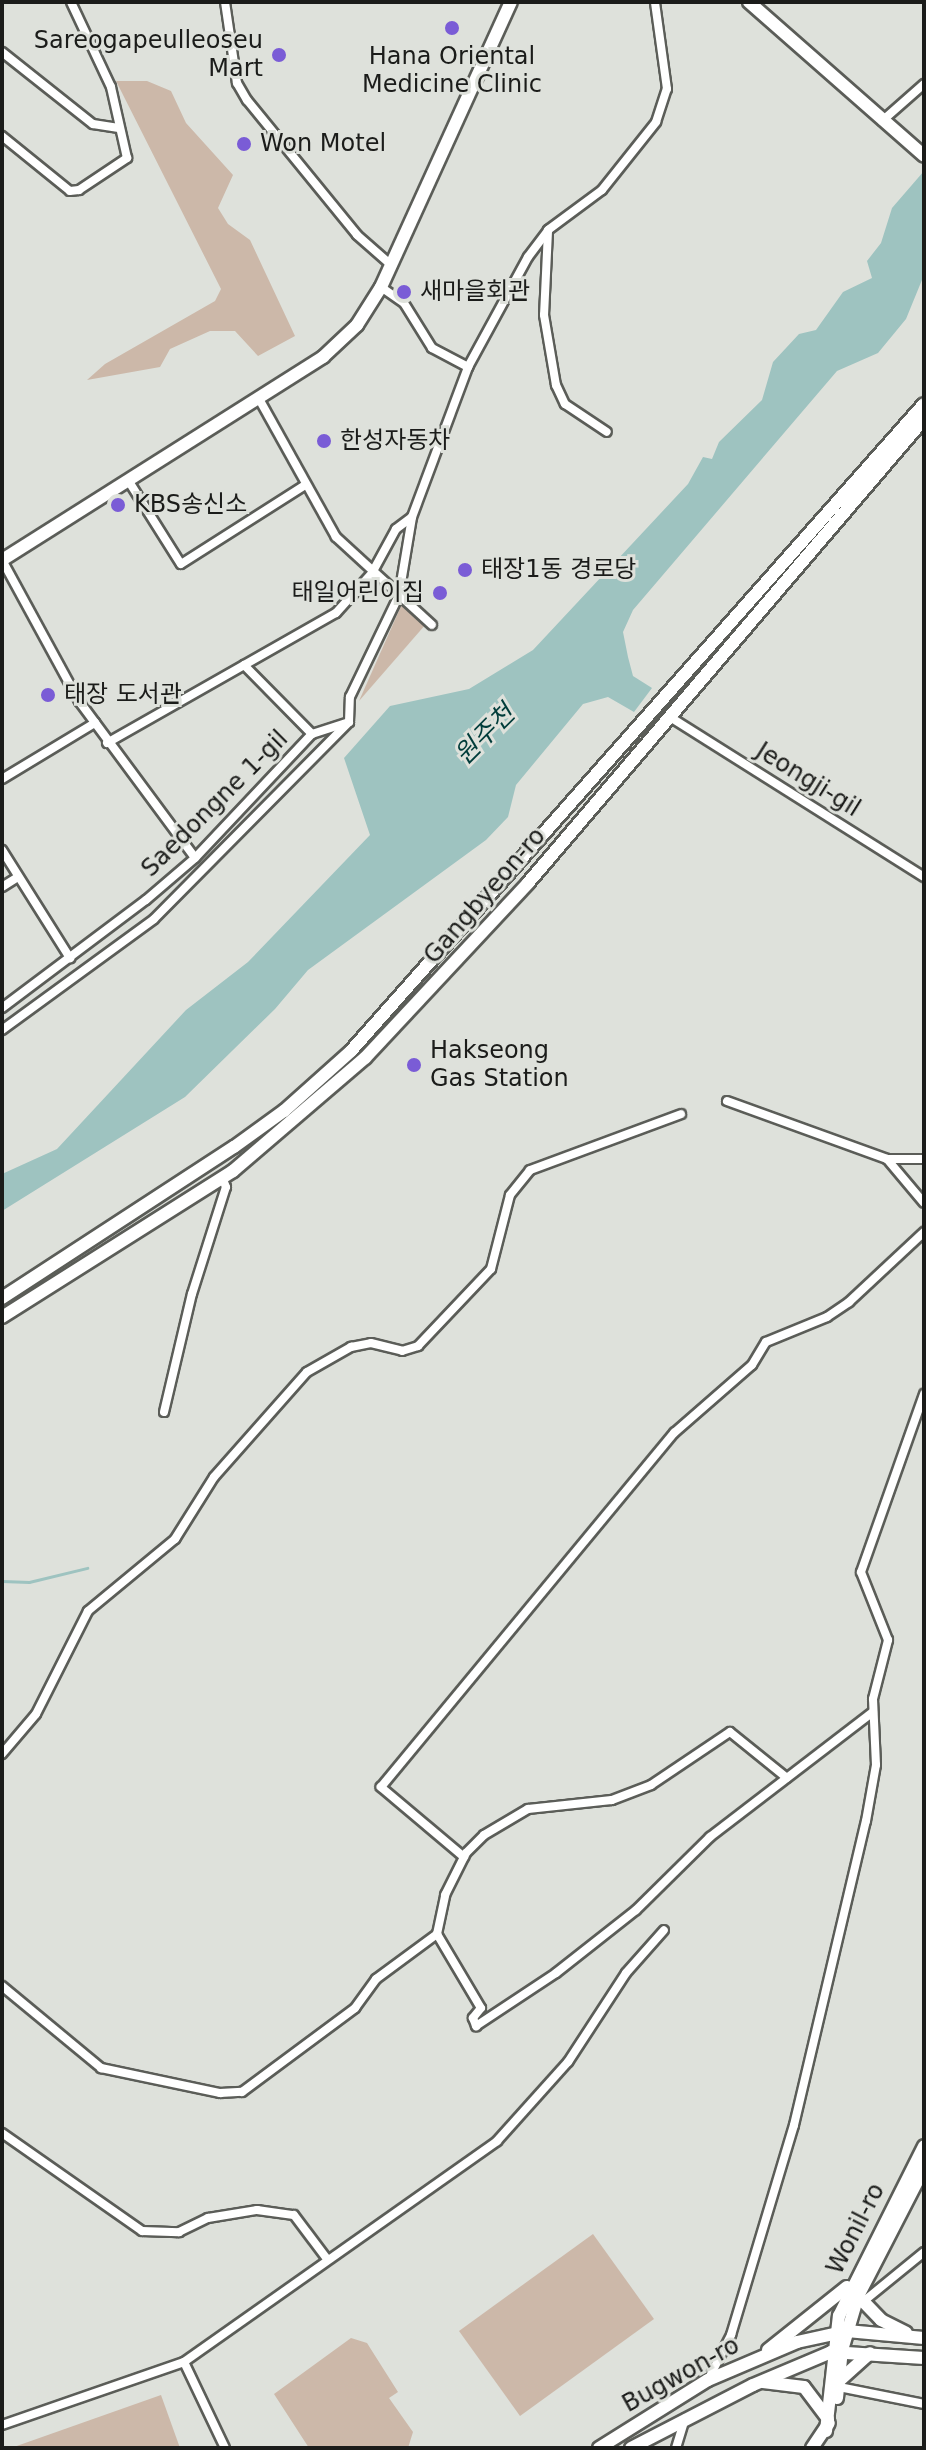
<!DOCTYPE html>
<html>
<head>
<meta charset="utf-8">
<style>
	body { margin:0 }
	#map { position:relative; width:926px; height:2450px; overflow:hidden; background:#dee1db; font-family:"DejaVu Sans","Noto Sans KR",sans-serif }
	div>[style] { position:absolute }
	.green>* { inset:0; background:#ccb8a9 }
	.water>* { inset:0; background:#9ec3c0 }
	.stream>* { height:3px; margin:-1.5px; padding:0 1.5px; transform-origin:1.5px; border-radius:1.5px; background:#9ec3c0 }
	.roads { filter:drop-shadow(2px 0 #5b5d58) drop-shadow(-2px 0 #5b5d58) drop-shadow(0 2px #5b5d58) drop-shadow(0 -2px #5b5d58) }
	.street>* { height:8px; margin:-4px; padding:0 4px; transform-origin:4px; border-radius:4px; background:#fff }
	.secondary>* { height:12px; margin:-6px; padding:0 6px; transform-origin:6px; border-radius:6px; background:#fff }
	.dots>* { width:22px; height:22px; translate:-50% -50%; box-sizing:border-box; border:4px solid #dee1db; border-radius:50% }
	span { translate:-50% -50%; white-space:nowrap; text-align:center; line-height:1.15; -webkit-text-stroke:6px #dee1db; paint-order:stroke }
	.poi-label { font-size:24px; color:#1b1c1a }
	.right { translate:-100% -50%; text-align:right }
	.left { translate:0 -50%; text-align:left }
	.street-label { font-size:24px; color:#1b1c1a }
	.water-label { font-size:26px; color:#003c3a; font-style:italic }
	.frame { position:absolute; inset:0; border:4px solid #1b1c1a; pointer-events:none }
</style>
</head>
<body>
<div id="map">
	<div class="green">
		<i style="clip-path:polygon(116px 81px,147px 81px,171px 91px,186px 123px,233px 175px,218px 208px,228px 224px,250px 240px,295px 336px,258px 356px,235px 331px,210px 331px,170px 349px,160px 367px,87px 380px,105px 364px,215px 301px,221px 289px)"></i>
		<i style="clip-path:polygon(402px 604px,426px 624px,359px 701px)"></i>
		<i style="clip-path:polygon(593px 2234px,654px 2319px,520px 2416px,459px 2331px)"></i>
		<i style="clip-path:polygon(351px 2338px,367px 2343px,398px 2392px,389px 2398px,413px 2432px,408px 2448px,309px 2448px,274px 2394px)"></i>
		<i style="clip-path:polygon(161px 2395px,180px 2448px,11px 2448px)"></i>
	</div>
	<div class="water">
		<i style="clip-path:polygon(924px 171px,924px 275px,906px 319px,878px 353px,837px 371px,633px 610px,623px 632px,628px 657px,633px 676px,652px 688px,634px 712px,608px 697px,583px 704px,516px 785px,508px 817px,486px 840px,308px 970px,275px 1009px,185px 1097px,2px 1211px,2px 1174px,57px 1149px,186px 1010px,248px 962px,370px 835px,344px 758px,390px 706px,469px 689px,533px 650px,688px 484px,703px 457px,712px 459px,719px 442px,762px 400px,773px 362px,799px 334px,816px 330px,843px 292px,872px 278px,867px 261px,881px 243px,892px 208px)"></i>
	</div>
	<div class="stream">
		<i style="left:2px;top:1581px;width:27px;rotate:2deg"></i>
		<i style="left:29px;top:1582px;width:60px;rotate:-13.6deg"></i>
	</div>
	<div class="roads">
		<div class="street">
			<i style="left:225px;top:2px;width:82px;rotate:81.6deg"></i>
			<i style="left:237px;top:83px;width:20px;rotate:60deg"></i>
			<i style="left:247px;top:100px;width:174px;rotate:50.8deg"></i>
			<i style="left:357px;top:235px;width:44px;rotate:41.3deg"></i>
			<i style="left:2px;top:52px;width:116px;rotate:38.4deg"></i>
			<i style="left:93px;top:124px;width:26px;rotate:9deg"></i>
			<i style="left:882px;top:121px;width:56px;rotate:-41.4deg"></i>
			<i style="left:2px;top:136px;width:87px;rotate:39deg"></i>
			<i style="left:70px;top:191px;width:9px;rotate:-6deg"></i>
			<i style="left:79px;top:190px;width:58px;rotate:-33.7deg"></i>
			<i style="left:127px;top:158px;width:73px;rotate:-102.7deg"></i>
			<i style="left:111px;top:87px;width:94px;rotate:-115.2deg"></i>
			<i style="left:548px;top:231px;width:84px;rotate:92.7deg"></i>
			<i style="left:544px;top:315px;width:71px;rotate:80.3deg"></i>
			<i style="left:556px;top:385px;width:21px;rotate:65deg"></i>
			<i style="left:565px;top:404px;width:50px;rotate:33.7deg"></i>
			<i style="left:381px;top:287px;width:28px;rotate:35deg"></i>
			<i style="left:404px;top:303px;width:53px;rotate:58.1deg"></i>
			<i style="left:432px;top:348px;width:41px;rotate:27.8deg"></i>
			<i style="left:258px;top:397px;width:160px;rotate:60.9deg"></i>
			<i style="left:336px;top:537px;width:130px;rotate:42.5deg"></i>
			<i style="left:128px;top:480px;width:99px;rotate:57.8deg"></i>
			<i style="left:181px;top:564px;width:147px;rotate:-32.5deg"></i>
			<i style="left:2px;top:560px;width:161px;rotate:61.4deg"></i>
			<i style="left:79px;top:701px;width:195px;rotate:53.5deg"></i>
			<i style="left:244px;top:665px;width:97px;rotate:45.4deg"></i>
			<i style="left:670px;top:717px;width:300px;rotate:32.2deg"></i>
			<i style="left:349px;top:722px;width:25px;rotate:-88deg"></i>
			<i style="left:350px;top:697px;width:113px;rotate:-64.3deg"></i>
			<i style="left:399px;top:595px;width:79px;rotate:-80.5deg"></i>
			<i style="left:107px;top:743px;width:263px;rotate:-29.6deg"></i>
			<i style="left:336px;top:613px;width:54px;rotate:-48deg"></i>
			<i style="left:372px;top:573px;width:50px;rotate:-61.4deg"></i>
			<i style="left:396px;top:529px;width:20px;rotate:-37deg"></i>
			<i style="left:412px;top:517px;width:160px;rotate:-69.5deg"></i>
			<i style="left:468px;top:367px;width:125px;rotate:-61.4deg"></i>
			<i style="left:528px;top:257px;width:34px;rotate:-53deg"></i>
			<i style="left:548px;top:230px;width:67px;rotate:-36.5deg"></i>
			<i style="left:602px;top:190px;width:87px;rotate:-51.5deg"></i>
			<i style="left:656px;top:122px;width:35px;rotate:-72deg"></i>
			<i style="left:667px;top:89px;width:88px;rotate:-97.9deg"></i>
			<i style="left:2px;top:779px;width:109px;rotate:-31.1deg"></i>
			<i style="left:2px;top:850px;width:128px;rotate:57.8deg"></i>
			<i style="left:2px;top:887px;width:19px;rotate:-32deg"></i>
			<i style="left:2px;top:1008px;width:180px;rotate:-36.9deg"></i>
			<i style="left:146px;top:900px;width:65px;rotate:-40.6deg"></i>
			<i style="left:195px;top:858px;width:170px;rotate:-46.7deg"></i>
			<i style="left:312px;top:734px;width:39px;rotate:-18deg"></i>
			<i style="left:2px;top:1030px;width:188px;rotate:-36.1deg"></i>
			<i style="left:154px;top:919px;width:277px;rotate:-45.3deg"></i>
			<i style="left:727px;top:1101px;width:170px;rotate:19.9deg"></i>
			<i style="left:887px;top:1159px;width:37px"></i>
			<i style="left:887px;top:1159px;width:57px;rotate:49.9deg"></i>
			<i style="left:164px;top:1412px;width:121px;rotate:-76.7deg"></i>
			<i style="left:192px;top:1294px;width:112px;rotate:-72.4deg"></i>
			<i style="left:226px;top:1187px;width:11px;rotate:-112deg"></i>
			<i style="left:2px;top:1754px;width:52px;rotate:-49.6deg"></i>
			<i style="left:36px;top:1714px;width:115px;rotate:-63.2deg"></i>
			<i style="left:88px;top:1611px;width:113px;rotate:-39.6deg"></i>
			<i style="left:175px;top:1539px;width:73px;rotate:-57.8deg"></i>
			<i style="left:214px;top:1477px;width:140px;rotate:-48.5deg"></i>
			<i style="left:307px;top:1372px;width:51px;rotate:-29.6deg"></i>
			<i style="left:351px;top:1347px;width:20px;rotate:-11deg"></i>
			<i style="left:371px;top:1343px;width:32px;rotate:14deg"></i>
			<i style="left:402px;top:1351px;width:17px;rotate:-17deg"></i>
			<i style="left:418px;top:1346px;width:106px;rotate:-46.5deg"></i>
			<i style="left:491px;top:1269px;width:76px;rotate:-75.6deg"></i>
			<i style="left:510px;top:1195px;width:32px;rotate:-51deg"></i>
			<i style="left:530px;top:1170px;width:161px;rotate:-20.3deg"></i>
			<i style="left:464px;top:1857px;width:109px;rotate:-139.9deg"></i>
			<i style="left:381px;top:1787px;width:460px;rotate:-50.4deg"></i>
			<i style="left:674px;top:1433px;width:103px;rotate:-41.1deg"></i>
			<i style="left:752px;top:1365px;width:27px;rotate:-59deg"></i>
			<i style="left:766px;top:1342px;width:66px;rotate:-22.3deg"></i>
			<i style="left:827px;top:1317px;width:27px;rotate:-34deg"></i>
			<i style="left:849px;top:1302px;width:103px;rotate:-43deg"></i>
			<i style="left:437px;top:1934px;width:86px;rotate:59.3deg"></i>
			<i style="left:481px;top:2008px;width:13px;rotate:129deg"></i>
			<i style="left:473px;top:2018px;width:9px;rotate:69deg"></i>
			<i style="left:476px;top:2026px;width:96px;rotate:-33.5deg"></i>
			<i style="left:556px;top:1973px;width:102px;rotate:-38.2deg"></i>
			<i style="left:636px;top:1910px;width:104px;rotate:-44.6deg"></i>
			<i style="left:710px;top:1837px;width:205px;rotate:-37.5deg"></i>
			<i style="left:2px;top:1986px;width:129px;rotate:39.6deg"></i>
			<i style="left:101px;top:2068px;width:122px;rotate:11.9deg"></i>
			<i style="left:220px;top:2093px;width:22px;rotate:-3deg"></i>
			<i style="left:242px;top:2092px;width:141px;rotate:-36.6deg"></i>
			<i style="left:355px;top:2008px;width:36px;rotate:-54deg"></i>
			<i style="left:376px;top:1979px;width:76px;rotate:-36.4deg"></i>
			<i style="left:437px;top:1934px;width:40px;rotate:-78deg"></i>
			<i style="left:445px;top:1895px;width:47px;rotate:-63.4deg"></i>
			<i style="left:466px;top:1853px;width:25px;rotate:-45deg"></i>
			<i style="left:484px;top:1835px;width:51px;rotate:-30.6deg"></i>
			<i style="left:528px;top:1809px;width:84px;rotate:-6.1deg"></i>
			<i style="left:612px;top:1800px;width:42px;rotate:-21deg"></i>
			<i style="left:651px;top:1785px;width:95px;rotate:-33.9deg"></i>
			<i style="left:730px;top:1732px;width:73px;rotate:38.9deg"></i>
			<i style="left:2px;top:2133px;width:171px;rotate:35deg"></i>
			<i style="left:142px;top:2231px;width:37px;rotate:2deg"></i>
			<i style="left:179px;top:2232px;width:32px;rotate:-26deg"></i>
			<i style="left:208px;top:2218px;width:50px;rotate:-9.3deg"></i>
			<i style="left:257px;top:2210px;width:37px;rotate:8deg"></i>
			<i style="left:294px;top:2215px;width:55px;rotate:53.1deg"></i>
			<i style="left:864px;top:2301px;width:77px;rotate:-39.2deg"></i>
			<i style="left:184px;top:2362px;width:95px;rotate:64.5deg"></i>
			<i style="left:708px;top:2380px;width:51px;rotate:-62.9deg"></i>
			<i style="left:731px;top:2335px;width:219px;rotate:-73.3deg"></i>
			<i style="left:794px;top:2125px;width:312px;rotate:-76.7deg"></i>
			<i style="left:866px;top:1821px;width:57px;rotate:-79.9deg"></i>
			<i style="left:876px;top:1765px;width:66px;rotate:-92.6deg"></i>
			<i style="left:873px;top:1699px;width:61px;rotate:-75.7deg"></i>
			<i style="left:888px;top:1640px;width:73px;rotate:-111.7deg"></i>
			<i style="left:861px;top:1572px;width:189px;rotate:-70.5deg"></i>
			<i style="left:839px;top:2387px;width:87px;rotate:11.3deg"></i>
			<i style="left:2px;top:2425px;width:193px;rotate:-19.1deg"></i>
			<i style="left:184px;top:2362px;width:383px;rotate:-35.2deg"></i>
			<i style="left:497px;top:2141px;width:106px;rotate:-48.1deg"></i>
			<i style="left:568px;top:2062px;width:106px;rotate:-56.9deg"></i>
			<i style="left:626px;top:1973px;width:57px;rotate:-48.5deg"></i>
			<i style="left:676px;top:2448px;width:31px;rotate:-73deg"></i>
		</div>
		<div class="secondary">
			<i style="left:749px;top:2px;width:233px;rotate:41.3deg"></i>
			<i style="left:2px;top:560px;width:380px;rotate:-32.3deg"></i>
			<i style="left:323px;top:357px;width:47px;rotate:-43.3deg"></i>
			<i style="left:357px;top:325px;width:45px;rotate:-57.7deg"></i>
			<i style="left:381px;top:287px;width:313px;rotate:-65.5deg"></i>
			<i style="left:2px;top:1298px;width:277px;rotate:-33.1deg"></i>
			<i style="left:234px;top:1147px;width:62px;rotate:-35.8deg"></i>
			<i style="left:284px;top:1111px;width:90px;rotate:-41.8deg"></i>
			<i style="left:351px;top:1051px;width:864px;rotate:-48.47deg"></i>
			<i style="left:2px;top:1317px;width:273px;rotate:-32.3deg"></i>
			<i style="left:233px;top:1171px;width:174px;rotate:-40.6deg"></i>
			<i style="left:365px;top:1058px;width:239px;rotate:-47deg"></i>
			<i style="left:528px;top:883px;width:610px;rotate:-49.52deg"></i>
			<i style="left:858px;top:2296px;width:33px;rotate:46deg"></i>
			<i style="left:881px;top:2320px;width:28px;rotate:27deg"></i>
			<i style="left:768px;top:2350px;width:101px;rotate:-38.6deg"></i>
			<i style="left:840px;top:2380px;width:40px;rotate:-42deg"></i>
			<i style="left:763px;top:2382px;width:41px;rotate:7deg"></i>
			<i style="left:804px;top:2387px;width:40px;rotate:53deg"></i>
			<i style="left:837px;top:2398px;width:48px;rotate:-84.1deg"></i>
			<i style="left:842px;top:2350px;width:56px;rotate:-73.5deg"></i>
			<i style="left:858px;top:2296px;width:144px;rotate:-62.7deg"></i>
			<i style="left:826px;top:2431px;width:116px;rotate:-83.6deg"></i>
			<i style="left:839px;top:2316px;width:190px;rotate:-63.4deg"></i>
			<i style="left:599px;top:2448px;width:128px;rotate:-32deg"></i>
			<i style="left:708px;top:2380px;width:97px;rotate:-23.1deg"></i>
			<i style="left:797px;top:2342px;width:51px;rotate:-12.4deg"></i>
			<i style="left:847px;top:2331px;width:77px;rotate:5.2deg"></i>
			<i style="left:631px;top:2448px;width:137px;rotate:-27.3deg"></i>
			<i style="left:753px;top:2385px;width:85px;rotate:-22.9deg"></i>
			<i style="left:831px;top:2352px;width:93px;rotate:3.7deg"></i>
			<i style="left:812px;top:2448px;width:30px;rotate:-56deg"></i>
		</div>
	</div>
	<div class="dots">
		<i style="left:452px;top:28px;background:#7a5cd6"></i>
		<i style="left:279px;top:55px;background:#7a5cd6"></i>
		<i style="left:244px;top:144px;background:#7a5cd6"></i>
		<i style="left:404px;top:292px;background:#7a5cd6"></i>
		<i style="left:324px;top:441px;background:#7a5cd6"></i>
		<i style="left:118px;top:505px;background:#7a5cd6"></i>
		<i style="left:465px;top:570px;background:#7a5cd6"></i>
		<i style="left:440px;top:593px;background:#7a5cd6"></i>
		<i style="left:48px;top:695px;background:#7a5cd6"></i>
		<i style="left:414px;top:1065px;background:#7a5cd6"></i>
	</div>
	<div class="poi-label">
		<span class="right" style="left:263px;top:55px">Sareogapeulleoseu<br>Mart</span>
		<span style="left:452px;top:71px">Hana Oriental<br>Medicine Clinic</span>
		<span class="left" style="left:260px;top:144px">Won Motel</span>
		<span class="left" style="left:420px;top:292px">새마을회관</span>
		<span class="left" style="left:340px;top:441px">한성자동차</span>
		<span class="left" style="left:134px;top:505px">KBS송신소</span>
		<span class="left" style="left:481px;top:570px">태장1동 경로당</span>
		<span class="right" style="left:424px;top:593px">태일어린이집</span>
		<span class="left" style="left:64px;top:695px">태장 도서관</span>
		<span class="left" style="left:430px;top:1065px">Hakseong<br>Gas Station</span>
	</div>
	<div class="street-label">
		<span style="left:808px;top:780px;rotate:32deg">Jeongji-gil</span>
		<span style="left:215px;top:804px;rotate:-45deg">Saedongne 1-gil</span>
		<span style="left:485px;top:896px;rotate:-49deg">Gangbyeon-ro</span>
		<span style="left:856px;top:2229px;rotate:-63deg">Wonil-ro</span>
		<span style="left:681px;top:2375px;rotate:-29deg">Bugwon-ro</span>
	</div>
	<div class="water-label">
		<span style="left:485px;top:735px;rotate:-45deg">원주천</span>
	</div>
	<div class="frame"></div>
</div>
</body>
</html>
